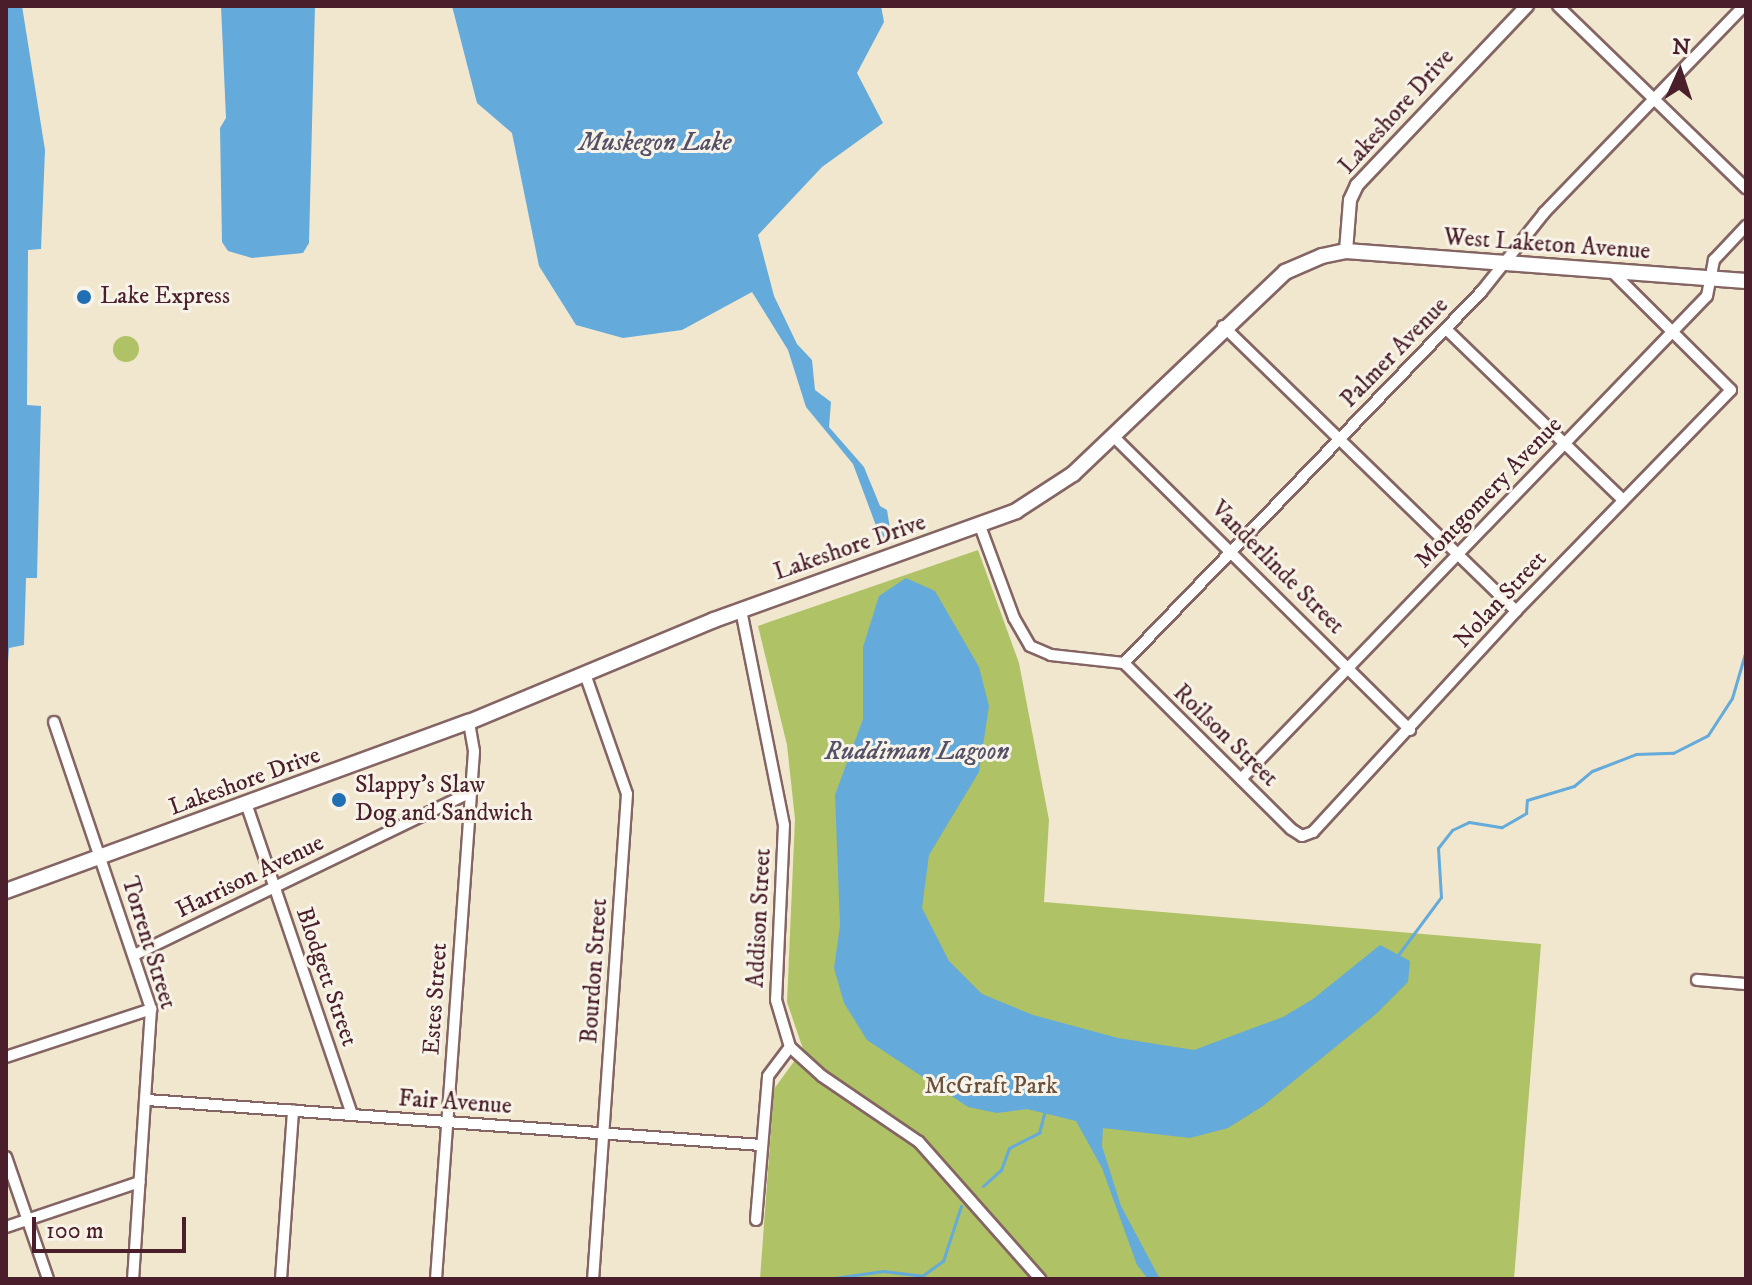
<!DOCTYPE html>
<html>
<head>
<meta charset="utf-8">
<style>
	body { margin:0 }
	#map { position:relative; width:1752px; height:1285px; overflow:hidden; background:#f1e7ce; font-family:"IM FELL DW Pica",serif }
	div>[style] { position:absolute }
	.green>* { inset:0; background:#afc265 }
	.round { border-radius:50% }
	.water>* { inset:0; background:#64aada }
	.stream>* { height:3px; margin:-1.5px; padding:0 1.5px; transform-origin:1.5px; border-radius:1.5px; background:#64aada }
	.roads { filter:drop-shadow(2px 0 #846564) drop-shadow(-2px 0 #846564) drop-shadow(0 2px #846564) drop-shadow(0 -2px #846564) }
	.minor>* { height:10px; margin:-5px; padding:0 5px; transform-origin:5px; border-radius:5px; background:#fff }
	.tertiary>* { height:12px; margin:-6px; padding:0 6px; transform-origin:6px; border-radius:6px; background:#fff }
	.secondary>* { height:14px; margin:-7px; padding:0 7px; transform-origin:7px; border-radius:7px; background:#fff }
	.dots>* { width:22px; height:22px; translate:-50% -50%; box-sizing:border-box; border:4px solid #f7f3e8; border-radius:50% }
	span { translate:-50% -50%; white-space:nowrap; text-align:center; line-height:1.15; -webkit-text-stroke:6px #f7f3e8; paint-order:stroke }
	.street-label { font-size:24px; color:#4a1f2b }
	.poi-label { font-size:24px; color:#4a1f2b }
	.left { translate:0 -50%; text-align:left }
	.park-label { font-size:24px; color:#68503c }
	.water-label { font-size:26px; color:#535068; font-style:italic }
	.frame { position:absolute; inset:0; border:8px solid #4a1f2b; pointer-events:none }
	.north { position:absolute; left:1640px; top:32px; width:80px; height:80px; -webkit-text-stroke:6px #f7f3e8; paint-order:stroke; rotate:3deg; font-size:22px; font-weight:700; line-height:32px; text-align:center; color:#4a1f2b }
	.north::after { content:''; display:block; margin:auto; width:28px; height:36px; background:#4a1f2b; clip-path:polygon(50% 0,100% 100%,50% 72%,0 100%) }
	.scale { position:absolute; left:32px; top:1217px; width:154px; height:36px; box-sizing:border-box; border:4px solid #4a1f2b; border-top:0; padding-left:10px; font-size:24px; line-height:28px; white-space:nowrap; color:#4a1f2b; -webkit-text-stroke:6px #f7f3e8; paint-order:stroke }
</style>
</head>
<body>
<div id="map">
	<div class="green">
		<i class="round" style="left:113px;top:336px;width:26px;height:26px"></i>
		<i style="clip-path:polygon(978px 550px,1019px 663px,1049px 820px,1044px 902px,1541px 944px,1514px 1279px,760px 1279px,774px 1089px,803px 1049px,787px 1002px,795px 819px,787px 745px,758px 626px)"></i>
	</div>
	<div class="water">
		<i style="clip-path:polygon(6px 6px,22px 6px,45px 150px,41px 249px,28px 250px,27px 405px,41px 406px,37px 578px,26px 578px,24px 645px,9px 648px,7px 677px)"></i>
		<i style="clip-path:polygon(221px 6px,315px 6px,309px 243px,303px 253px,252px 258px,228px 251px,222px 242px,220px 128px,226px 118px)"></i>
		<i style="clip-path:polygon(452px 6px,881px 6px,884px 22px,857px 73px,883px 123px,822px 167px,758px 235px,774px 296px,797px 344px,812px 360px,815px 390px,831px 402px,829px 427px,864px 467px,880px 506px,887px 510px,891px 535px,881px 539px,853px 464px,806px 407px,788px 350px,752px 292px,682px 330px,623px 338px,576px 325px,539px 266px,512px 133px,477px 103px)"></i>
		<i style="clip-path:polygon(906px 578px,935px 591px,979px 667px,989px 706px,979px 772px,929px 855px,922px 908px,949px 961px,982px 994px,1033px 1015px,1118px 1038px,1194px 1050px,1283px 1017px,1313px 999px,1380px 945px,1410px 961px,1408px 982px,1376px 1014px,1263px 1106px,1228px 1128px,1190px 1138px,1103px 1128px,1102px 1146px,1121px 1206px,1160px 1279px,1148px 1279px,1137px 1265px,1102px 1168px,1076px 1121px,1027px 1109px,997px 1113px,968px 1107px,867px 1040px,844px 1003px,834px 968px,840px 926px,835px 795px,863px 719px,863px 647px,879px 596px)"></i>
	</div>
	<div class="stream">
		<i style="left:1398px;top:955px;width:72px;rotate:-53.4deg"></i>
		<i style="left:1441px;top:897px;width:49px;rotate:-93.5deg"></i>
		<i style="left:1438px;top:848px;width:23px;rotate:-52deg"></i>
		<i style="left:1452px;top:830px;width:19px;rotate:-25deg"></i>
		<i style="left:1469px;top:822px;width:33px;rotate:9deg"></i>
		<i style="left:1502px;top:827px;width:28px;rotate:-30deg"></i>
		<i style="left:1526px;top:813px;width:13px;rotate:-86deg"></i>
		<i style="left:1527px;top:800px;width:49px;rotate:-16.6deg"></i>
		<i style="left:1574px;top:786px;width:23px;rotate:-40deg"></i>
		<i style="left:1592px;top:771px;width:47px;rotate:-21.1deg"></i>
		<i style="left:1636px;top:754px;width:37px;rotate:-2deg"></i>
		<i style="left:1673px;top:753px;width:39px;rotate:-27deg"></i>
		<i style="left:1708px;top:735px;width:44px;rotate:-57deg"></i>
		<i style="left:1732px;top:698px;width:50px;rotate:-73.7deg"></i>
		<i style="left:983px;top:1186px;width:24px;rotate:-42deg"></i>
		<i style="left:1001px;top:1170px;width:23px;rotate:-70deg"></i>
		<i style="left:1009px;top:1148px;width:34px;rotate:-27deg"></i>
		<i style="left:1039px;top:1133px;width:24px;rotate:-75deg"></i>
		<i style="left:827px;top:1279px;width:57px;rotate:-8.1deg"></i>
		<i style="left:883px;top:1271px;width:39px;rotate:7deg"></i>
		<i style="left:922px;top:1276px;width:26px;rotate:-36deg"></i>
		<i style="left:943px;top:1261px;width:58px;rotate:-71.9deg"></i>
	</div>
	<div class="roads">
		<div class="minor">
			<i style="left:1558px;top:6px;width:262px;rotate:44.1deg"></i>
			<i style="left:1223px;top:326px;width:409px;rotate:44.2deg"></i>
			<i style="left:1446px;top:329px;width:246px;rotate:44deg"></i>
			<i style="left:1113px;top:436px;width:418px;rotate:44.7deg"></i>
			<i style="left:980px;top:526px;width:98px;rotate:69.7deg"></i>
			<i style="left:1014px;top:618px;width:32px;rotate:60deg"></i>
			<i style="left:1030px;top:646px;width:23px;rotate:23deg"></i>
			<i style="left:1051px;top:655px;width:73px;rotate:6.3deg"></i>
			<i style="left:1124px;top:663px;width:516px;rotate:-46.1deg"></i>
			<i style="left:1482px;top:291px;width:100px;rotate:-51.5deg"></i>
			<i style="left:1544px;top:213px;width:288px;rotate:-46deg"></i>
			<i style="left:741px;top:610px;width:219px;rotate:78.7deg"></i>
			<i style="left:784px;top:825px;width:175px;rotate:92.6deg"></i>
			<i style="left:776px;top:1000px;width:49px;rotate:73.4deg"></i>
			<i style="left:790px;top:1047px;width:43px;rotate:42.2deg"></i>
			<i style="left:822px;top:1076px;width:117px;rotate:34.2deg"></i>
			<i style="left:919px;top:1142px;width:183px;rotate:48.5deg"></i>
			<i style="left:1124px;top:663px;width:235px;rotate:44.8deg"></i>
			<i style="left:1291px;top:829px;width:13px;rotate:32deg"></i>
			<i style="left:1302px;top:836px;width:12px;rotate:-20deg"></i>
			<i style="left:1313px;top:832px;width:300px;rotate:-47.4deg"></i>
			<i style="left:1516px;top:611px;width:308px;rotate:-45.8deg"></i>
			<i style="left:1731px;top:390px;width:169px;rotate:-135.2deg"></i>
			<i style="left:585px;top:674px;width:127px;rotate:70.7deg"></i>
			<i style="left:627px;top:794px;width:486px;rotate:94deg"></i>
			<i style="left:54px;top:722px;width:303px;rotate:71.3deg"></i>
			<i style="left:151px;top:1009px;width:271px;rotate:93.8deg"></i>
			<i style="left:1241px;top:779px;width:671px;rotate:-46.03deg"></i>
			<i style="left:1707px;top:296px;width:37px;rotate:-79deg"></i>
			<i style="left:1714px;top:260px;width:47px;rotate:-46.7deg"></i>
			<i style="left:247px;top:806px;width:326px;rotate:71.2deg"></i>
			<i style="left:134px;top:955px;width:374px;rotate:-25.8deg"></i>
			<i style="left:1697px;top:980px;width:49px;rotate:4.7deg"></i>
			<i style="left:6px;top:1057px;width:153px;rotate:-18.3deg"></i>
			<i style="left:147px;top:1100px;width:616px;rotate:4.19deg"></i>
			<i style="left:6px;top:1157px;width:129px;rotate:71deg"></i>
			<i style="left:756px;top:1220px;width:144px;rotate:-85.2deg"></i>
			<i style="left:768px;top:1076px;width:36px;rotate:-53deg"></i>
			<i style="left:6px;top:1227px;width:141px;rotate:-18.6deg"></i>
			<i style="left:281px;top:1279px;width:169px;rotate:-85.9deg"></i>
			<i style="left:436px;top:1279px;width:529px;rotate:-85.88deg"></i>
			<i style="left:474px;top:751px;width:29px;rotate:-100deg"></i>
		</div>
		<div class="tertiary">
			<i style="left:1346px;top:251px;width:51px;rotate:-85.5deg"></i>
			<i style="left:1350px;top:200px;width:17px;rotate:-65deg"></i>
			<i style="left:1357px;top:185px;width:247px;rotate:-46.5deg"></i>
		</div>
		<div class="secondary">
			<i style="left:6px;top:891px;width:493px;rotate:-20.1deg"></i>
			<i style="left:469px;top:722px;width:265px;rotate:-22.6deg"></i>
			<i style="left:714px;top:620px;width:321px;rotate:-19.8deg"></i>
			<i style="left:1016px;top:511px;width:68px;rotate:-33deg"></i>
			<i style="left:1073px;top:474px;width:293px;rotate:-43.6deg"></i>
			<i style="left:1285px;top:272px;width:40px;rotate:-23.4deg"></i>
			<i style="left:1322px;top:256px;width:25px;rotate:-12deg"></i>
			<i style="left:1346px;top:251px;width:401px;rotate:4.3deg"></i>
		</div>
	</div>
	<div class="dots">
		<i style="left:84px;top:297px;background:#1f6fb2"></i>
		<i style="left:339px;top:800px;background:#1f6fb2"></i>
	</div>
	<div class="street-label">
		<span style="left:1397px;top:112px;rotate:-48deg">Lakeshore Drive</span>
		<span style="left:1547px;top:245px;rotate:4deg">West Laketon Avenue</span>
		<span style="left:1395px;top:353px;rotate:-46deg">Palmer Avenue</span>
		<span style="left:1489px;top:493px;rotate:-46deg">Montgomery Avenue</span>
		<span style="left:850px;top:548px;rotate:-19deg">Lakeshore Drive</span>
		<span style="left:1277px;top:568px;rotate:45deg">Vanderlinde Street</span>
		<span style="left:1501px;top:600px;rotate:-47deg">Nolan Street</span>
		<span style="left:1225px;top:736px;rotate:44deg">Roilson Street</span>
		<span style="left:245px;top:782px;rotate:-20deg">Lakeshore Drive</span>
		<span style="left:250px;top:877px;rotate:-26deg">Harrison Avenue</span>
		<span style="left:760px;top:918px;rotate:-87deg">Addison Street</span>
		<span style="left:148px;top:943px;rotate:73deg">Torrent Street</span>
		<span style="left:595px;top:971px;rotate:-86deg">Bourdon Street</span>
		<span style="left:326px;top:977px;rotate:71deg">Blodgett Street</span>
		<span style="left:436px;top:999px;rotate:-86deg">Estes Street</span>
		<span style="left:455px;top:1103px;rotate:4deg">Fair Avenue</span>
	</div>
	<div class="poi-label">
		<span class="left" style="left:100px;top:297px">Lake Express</span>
		<span class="left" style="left:355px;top:800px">Slappy’s Slaw<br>Dog and Sandwich</span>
	</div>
	<div class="park-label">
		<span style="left:991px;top:1087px">McGraft Park</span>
	</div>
	<div class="water-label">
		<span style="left:655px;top:143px">Muskegon Lake</span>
		<span style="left:917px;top:752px">Ruddiman Lagoon</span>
	</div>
	<div class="frame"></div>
	<div class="north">N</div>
	<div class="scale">100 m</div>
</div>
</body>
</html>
